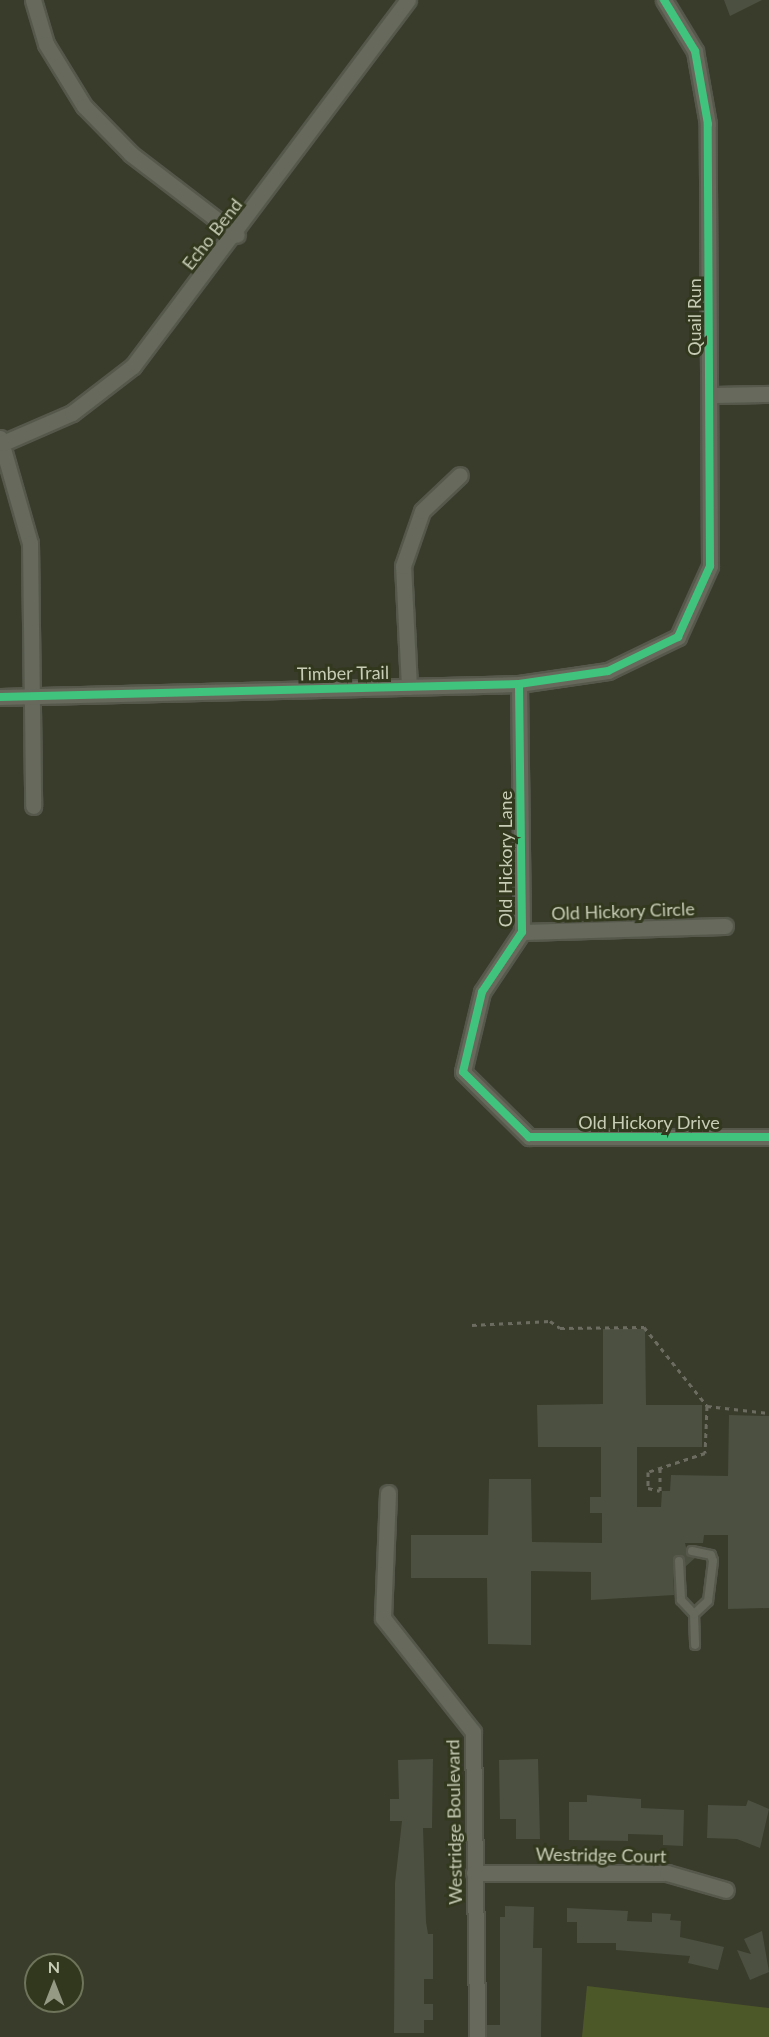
<!DOCTYPE html>
<html>
<head>
<meta charset="utf-8">
<style>
	body { margin:0 }
	#map { position:relative; width:769px; height:2037px; overflow:hidden; background:#393c2b; font-family:Lato,sans-serif }
	div>[style] { position:absolute }
	.water>* { inset:0; background:#4d5828 }
	.building>* { inset:0; background:#4c5040 }
	.path>* { height:3px; margin-top:-1.5px; transform-origin:0; background:repeating-linear-gradient(90deg,#6c6d60 0 4.5px,transparent 0 9px) }
	.roads { filter:drop-shadow(2px 0 #55584b) drop-shadow(-2px 0 #55584b) drop-shadow(0 2px #55584b) drop-shadow(0 -2px #55584b) }
	.lane>* { height:8px; margin:-4px; padding:0 4px; transform-origin:4px; border-radius:4px; background:#66695c }
	.street>* { height:15px; margin:-7.5px; padding:0 7.5px; transform-origin:7.5px; border-radius:7.5px; background:#66695c }
	.cycleway>* { height:8px; margin:-4px; padding:0 4px; transform-origin:4px; border-radius:4px; background:#40c37c }
	span { translate:-50% -50%; white-space:nowrap; text-align:center; line-height:1.15; -webkit-text-stroke:6px #32381d; paint-order:stroke }
	.street-label { font-size:18px; color:#c7cdb5 }
	.north { position:absolute; left:24px; top:1953px; width:60px; height:60px; box-sizing:border-box; background:#32381d; border:2px solid #6e745a; border-radius:50%; rotate:0deg; font-size:16px; font-weight:700; line-height:24px; text-align:center; color:#c7cdb5 }
	.north::after { content:''; display:block; margin:auto; width:21px; height:27px; background:#959a85; clip-path:polygon(50% 0,100% 100%,50% 72%,0 100%) }
</style>
</head>
<body>
<div id="map">
	<div class="water">
		<i style="clip-path:polygon(587px 1986px,769px 2008px,769px 2037px,582px 2037px)"></i>
	</div>
	<div class="building">
		<i style="clip-path:polygon(724px 0,762px 0,730px 16px)"></i>
		<i style="clip-path:polygon(603px 1329px,645px 1329px,646px 1405px,702px 1405px,702px 1447px,637px 1447px,637px 1507px,661px 1507px,662px 1491px,670px 1491px,671px 1475px,728px 1476px,729px 1415px,769px 1416px,769px 1608px,728px 1609px,728px 1535px,704px 1535px,703px 1543px,685px 1543px,688px 1555px,695px 1558px,685px 1567px,682px 1556px,673px 1559px,674px 1595px,591px 1600px,591px 1572px,531px 1571px,531px 1645px,488px 1644px,487px 1578px,411px 1578px,411px 1535px,488px 1535px,489px 1479px,531px 1479px,532px 1542px,602px 1543px,602px 1513px,590px 1513px,590px 1497px,601px 1497px,601px 1447px,538px 1447px,537px 1405px,603px 1404px)"></i>
		<i style="clip-path:polygon(433px 1759px,432px 1828px,423px 1828px,426px 1922px,428px 1934px,433px 1934px,433px 1979px,424px 1979px,424px 2004px,433px 2004px,433px 2020px,424px 2020px,424px 2033px,394px 2033px,395px 1883px,402px 1821px,390px 1821px,390px 1799px,399px 1799px,398px 1760px)"></i>
		<i style="clip-path:polygon(538px 1759px,540px 1839px,516px 1839px,516px 1819px,500px 1819px,499px 1760px)"></i>
		<i style="clip-path:polygon(587px 1795px,641px 1799px,641px 1808px,684px 1810px,683px 1846px,663px 1845px,663px 1835px,628px 1834px,628px 1841px,569px 1840px,569px 1802px,587px 1802px)"></i>
		<i style="clip-path:polygon(748px 1800px,769px 1809px,760px 1848px,737px 1839px,707px 1838px,708px 1805px,746px 1806px)"></i>
		<i style="clip-path:polygon(505px 1906px,534px 1907px,533px 1948px,542px 1948px,541px 2037px,487px 2037px,487px 2025px,500px 2025px,500px 1917px,505px 1917px)"></i>
		<i style="clip-path:polygon(567px 1908px,628px 1911px,627px 1921px,652px 1922px,652px 1913px,671px 1914px,670px 1920px,681px 1921px,680px 1937px,724px 1947px,718px 1970px,688px 1963px,690px 1956px,616px 1950px,616px 1943px,577px 1943px,577px 1922px,567px 1922px)"></i>
		<i style="clip-path:polygon(762px 1931px,769px 1972px,750px 1980px,737px 1950px,751px 1954px,744px 1939px)"></i>
	</div>
	<div class="path">
		<i style="left:472px;top:1325px;width:78px;rotate:-2.9deg"></i>
		<i style="left:550px;top:1321px;width:12px;rotate:35deg"></i>
		<i style="left:560px;top:1328px;width:84px;rotate:-0.7deg"></i>
		<i style="left:644px;top:1327px;width:101px;rotate:51.4deg"></i>
		<i style="left:707px;top:1406px;width:47px;rotate:92.4deg"></i>
		<i style="left:705px;top:1453px;width:60px;rotate:161.6deg"></i>
		<i style="left:648px;top:1472px;width:16px;rotate:90deg"></i>
		<i style="left:648px;top:1488px;width:12px;rotate:14deg"></i>
		<i style="left:660px;top:1491px;width:23px;rotate:-90deg"></i>
		<i style="left:707px;top:1406px;width:62px;rotate:6.4deg"></i>
	</div>
	<div class="roads">
		<div class="lane">
			<i style="left:692px;top:1551px;width:19px;rotate:12deg"></i>
			<i style="left:711px;top:1555px;width:6px;rotate:72deg"></i>
			<i style="left:713px;top:1561px;width:40px;rotate:97.1deg"></i>
			<i style="left:708px;top:1601px;width:19px;rotate:137deg"></i>
			<i style="left:694px;top:1614px;width:31px;rotate:88deg"></i>
			<i style="left:679px;top:1561px;width:39px;rotate:87deg"></i>
			<i style="left:681px;top:1600px;width:19px;rotate:47deg"></i>
		</div>
		<div class="street">
			<i style="left:33px;top:0;width:46px;rotate:73.5deg"></i>
			<i style="left:46px;top:44px;width:73px;rotate:58.5deg"></i>
			<i style="left:84px;top:106px;width:67px;rotate:45.6deg"></i>
			<i style="left:131px;top:154px;width:133px;rotate:37.4deg"></i>
			<i style="left:710px;top:395px;width:59px;rotate:-1deg"></i>
			<i style="left:0;top:438px;width:109px;rotate:74.1deg"></i>
			<i style="left:30px;top:543px;width:263px;rotate:89.3deg"></i>
			<i style="left:3px;top:443px;width:75px;rotate:-23.5deg"></i>
			<i style="left:72px;top:413px;width:77px;rotate:-37.6deg"></i>
			<i style="left:133px;top:366px;width:458px;rotate:-53.1deg"></i>
			<i style="left:519px;top:684px;width:248px;rotate:89.3deg"></i>
			<i style="left:522px;top:932px;width:72px;rotate:123.7deg"></i>
			<i style="left:482px;top:992px;width:82px;rotate:103.4deg"></i>
			<i style="left:463px;top:1072px;width:93px;rotate:44.6deg"></i>
			<i style="left:529px;top:1137px;width:240px"></i>
			<i style="left:409px;top:687px;width:121px;rotate:-92.8deg"></i>
			<i style="left:403px;top:566px;width:58px;rotate:-70.9deg"></i>
			<i style="left:422px;top:511px;width:52px;rotate:-43.5deg"></i>
			<i style="left:0;top:697px;width:519px;rotate:-1.43deg"></i>
			<i style="left:519px;top:684px;width:90px;rotate:-8.3deg"></i>
			<i style="left:608px;top:671px;width:78px;rotate:-25.9deg"></i>
			<i style="left:678px;top:637px;width:78px;rotate:-65.7deg"></i>
			<i style="left:710px;top:566px;width:442px;rotate:-90.3deg"></i>
			<i style="left:708px;top:124px;width:74px;rotate:-100.1deg"></i>
			<i style="left:695px;top:51px;width:60px;rotate:-121.3deg"></i>
			<i style="left:522px;top:932px;width:203px;rotate:-1.7deg"></i>
			<i style="left:388px;top:1493px;width:125px;rotate:92.3deg"></i>
			<i style="left:383px;top:1618px;width:145px;rotate:51.7deg"></i>
			<i style="left:473px;top:1732px;width:305px;rotate:89.2deg"></i>
			<i style="left:474px;top:1873px;width:193px"></i>
			<i style="left:667px;top:1873px;width:61px;rotate:16.1deg"></i>
		</div>
	</div>
	<div class="cycleway">
		<i style="left:519px;top:684px;width:248px;rotate:89.3deg"></i>
		<i style="left:522px;top:932px;width:72px;rotate:123.7deg"></i>
		<i style="left:482px;top:992px;width:82px;rotate:103.4deg"></i>
		<i style="left:463px;top:1072px;width:93px;rotate:44.6deg"></i>
		<i style="left:529px;top:1137px;width:240px"></i>
		<i style="left:0;top:697px;width:519px;rotate:-1.43deg"></i>
		<i style="left:519px;top:684px;width:90px;rotate:-8.3deg"></i>
		<i style="left:608px;top:671px;width:78px;rotate:-25.9deg"></i>
		<i style="left:678px;top:637px;width:78px;rotate:-65.7deg"></i>
		<i style="left:710px;top:566px;width:442px;rotate:-90.3deg"></i>
		<i style="left:708px;top:124px;width:74px;rotate:-100.1deg"></i>
		<i style="left:695px;top:51px;width:60px;rotate:-121.3deg"></i>
	</div>
	<div class="street-label">
		<span style="left:212px;top:234px;rotate:-52deg">Echo Bend</span>
		<span style="left:694px;top:317px;rotate:-90deg">Quail Run</span>
		<span style="left:343px;top:673px;rotate:-1deg">Timber Trail</span>
		<span style="left:505px;top:859px;rotate:-90deg">Old Hickory Lane</span>
		<span style="left:623px;top:911px;rotate:-2deg">Old Hickory Circle</span>
		<span style="left:649px;top:1122px">Old Hickory Drive</span>
		<span style="left:454px;top:1822px;rotate:-91deg">Westridge Boulevard</span>
		<span style="left:601px;top:1855px;rotate:1deg">Westridge Court</span>
	</div>
	<div class="north">N</div>
</div>
</body>
</html>
